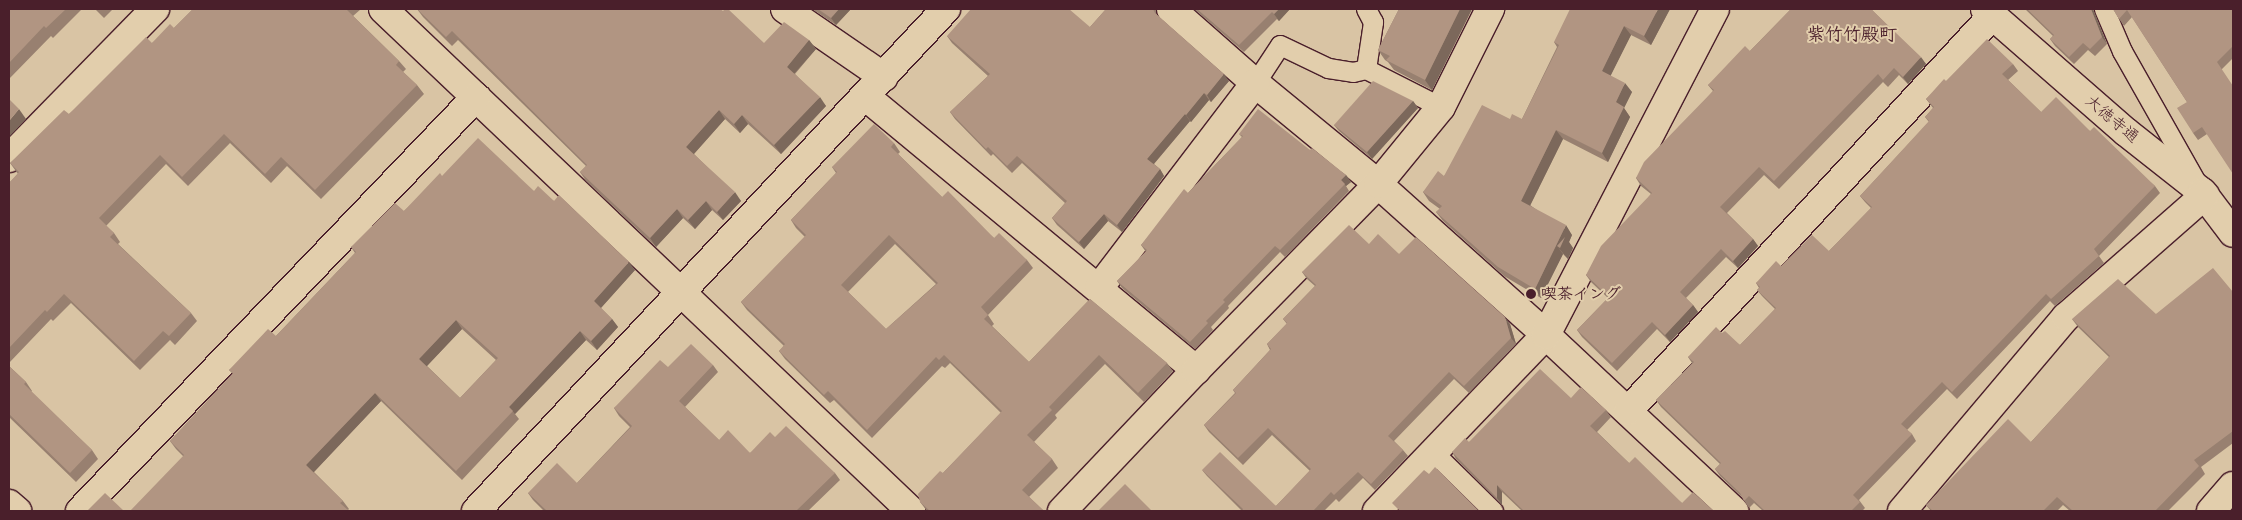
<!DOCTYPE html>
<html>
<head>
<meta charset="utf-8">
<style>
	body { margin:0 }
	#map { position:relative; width:2242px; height:520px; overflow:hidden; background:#d9c4a4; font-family:Itim,"Klee One",sans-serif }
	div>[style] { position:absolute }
	.roads { filter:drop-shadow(1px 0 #4a1f2b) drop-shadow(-1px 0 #4a1f2b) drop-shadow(0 1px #4a1f2b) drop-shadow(0 -1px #4a1f2b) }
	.lane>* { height:19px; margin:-9.5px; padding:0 9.5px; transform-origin:9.5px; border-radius:9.5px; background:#e2ceac }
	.street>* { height:28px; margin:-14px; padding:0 14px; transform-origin:14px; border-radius:14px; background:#e2ceac }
	.secondary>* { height:28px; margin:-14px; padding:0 14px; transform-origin:14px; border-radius:14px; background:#e2ceac }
	.wall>* { inset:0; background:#988070 }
	.shaded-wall>* { inset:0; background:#7c685b }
	.building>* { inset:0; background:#b19582 }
	.dots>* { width:14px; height:14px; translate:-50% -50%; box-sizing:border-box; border:2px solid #e2ceac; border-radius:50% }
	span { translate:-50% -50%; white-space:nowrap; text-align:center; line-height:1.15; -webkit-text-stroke:4px #e2ceac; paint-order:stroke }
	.street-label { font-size:16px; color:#4a1f2b }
	.poi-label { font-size:16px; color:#4a1f2b; font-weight:700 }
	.left { translate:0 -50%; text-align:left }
	.neighbourhood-label { font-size:18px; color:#4a1f2b; font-weight:700 }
	.frame { position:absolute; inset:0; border:10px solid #4a1f2b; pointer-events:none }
</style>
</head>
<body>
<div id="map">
	<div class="roads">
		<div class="lane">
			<i style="left:2104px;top:9px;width:46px;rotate:66.8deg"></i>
			<i style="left:2122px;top:51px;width:150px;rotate:60.5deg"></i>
			<i style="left:1366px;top:69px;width:48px;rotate:-81.5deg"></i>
			<i style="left:1373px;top:22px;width:15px;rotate:-118deg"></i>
			<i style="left:1255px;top:83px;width:45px;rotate:-56.7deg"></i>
			<i style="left:1280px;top:45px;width:53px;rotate:25.6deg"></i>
			<i style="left:1328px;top:68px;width:25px;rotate:9deg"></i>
			<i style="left:1353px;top:72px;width:13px;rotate:-13deg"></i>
			<i style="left:1366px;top:69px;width:84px;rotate:26.9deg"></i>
			<i style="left:1434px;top:453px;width:83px;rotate:44.5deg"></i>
		</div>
		<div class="street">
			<i style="left:383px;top:9px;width:729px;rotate:43.55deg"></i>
			<i style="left:785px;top:9px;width:120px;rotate:34.5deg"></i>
			<i style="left:1171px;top:9px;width:112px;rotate:41.4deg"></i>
			<i style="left:1255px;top:83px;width:159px;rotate:39.4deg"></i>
			<i style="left:1378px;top:184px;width:226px;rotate:41.9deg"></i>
			<i style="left:1546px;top:335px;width:258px;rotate:43.1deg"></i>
			<i style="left:1985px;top:9px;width:187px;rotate:41.1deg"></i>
			<i style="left:2126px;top:132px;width:97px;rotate:38.3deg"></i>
			<i style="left:2202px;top:192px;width:51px;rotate:52.9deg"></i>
			<i style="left:865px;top:96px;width:430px;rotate:39.6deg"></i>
			<i style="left:9px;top:158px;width:209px;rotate:-45.6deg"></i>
			<i style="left:1099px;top:288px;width:258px;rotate:-52.7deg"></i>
			<i style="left:1628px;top:411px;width:537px;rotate:-47.34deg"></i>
			<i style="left:80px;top:511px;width:573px;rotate:-46.27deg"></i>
			<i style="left:476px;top:511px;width:688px;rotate:-46.89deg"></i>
			<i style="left:1062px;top:511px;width:195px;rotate:-46.5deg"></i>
			<i style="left:1196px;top:370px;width:260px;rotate:-45.6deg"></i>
			<i style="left:1378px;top:184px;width:99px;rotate:-50.7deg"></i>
			<i style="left:1441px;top:107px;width:110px;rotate:-63.4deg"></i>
			<i style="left:1377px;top:511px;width:244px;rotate:-46.2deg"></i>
			<i style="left:1546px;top:335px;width:367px;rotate:-62.6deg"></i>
			<i style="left:1902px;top:511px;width:254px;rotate:-49.8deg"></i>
			<i style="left:2066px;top:317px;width:185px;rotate:-41.3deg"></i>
		</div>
		<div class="secondary">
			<i style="left:9px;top:504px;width:11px;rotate:41deg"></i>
			<i style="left:2211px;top:511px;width:33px;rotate:-49deg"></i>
		</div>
	</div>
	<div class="wall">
		<i style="clip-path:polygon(9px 9px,82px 9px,53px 38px,51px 36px,9px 79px)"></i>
		<i style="clip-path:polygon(95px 9px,113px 9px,104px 18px)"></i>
		<i style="clip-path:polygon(193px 9px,361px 9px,353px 16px,399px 61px,406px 69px,403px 72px,417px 85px,424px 94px,321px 199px,287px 166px,271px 183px,230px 143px,188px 186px,166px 164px,106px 226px,114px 233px,120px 242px,118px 244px,191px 313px,197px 321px,175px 345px,170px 340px,140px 370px,71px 303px,53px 321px,51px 319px,9px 363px,9px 183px,18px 174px,10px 163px,69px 114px,152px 43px,174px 28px)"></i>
		<i style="clip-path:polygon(417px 9px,764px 43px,809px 40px,816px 49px,795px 74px,826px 106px,781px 154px,748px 124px,740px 133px,725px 119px,694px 154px,741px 201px,723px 220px,712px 210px,695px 229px,683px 218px,656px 247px,586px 181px,580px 172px,586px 166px,458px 40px,452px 46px,423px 17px)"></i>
		<i style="clip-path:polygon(812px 9px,851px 9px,836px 25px)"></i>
		<i style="clip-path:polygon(1106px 9px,1156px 9px,1156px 14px,1229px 81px,1211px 102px,1209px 100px,1191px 122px,1190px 121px,1154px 164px,1160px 169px,1164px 176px,1122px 232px,1108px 221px,1084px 249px,1057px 225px,1052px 218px,1065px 203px,1022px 163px,1012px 173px,993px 154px,991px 156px,955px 119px,950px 112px,988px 76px,952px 43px,947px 36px,1090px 27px)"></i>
		<i style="clip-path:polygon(1194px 9px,1290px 9px,1279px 21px,1277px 19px,1244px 52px)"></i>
		<i style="clip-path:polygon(1399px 9px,1472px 9px,1432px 90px,1394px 70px,1388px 62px,1385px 60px,1378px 50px)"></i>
		<i style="clip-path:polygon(1670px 9px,1651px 45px,1631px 35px,1610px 76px,1632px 92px,1624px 108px,1630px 117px,1608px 162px,1563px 139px,1530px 205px,1572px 235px,1569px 242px,1573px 248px,1568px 259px,1563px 254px,1541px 298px,1504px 276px,1443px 221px,1436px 212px,1440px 209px,1429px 201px,1423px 192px,1444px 176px,1510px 119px,1522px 119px,1557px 47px,1554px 42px)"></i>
		<i style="clip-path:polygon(1789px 9px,1871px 9px,1926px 64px,1908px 84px,1899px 75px,1888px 87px,1883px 82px,1779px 189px,1764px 175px,1727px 213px,1753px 239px,1758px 246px,1738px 268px,1726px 257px,1686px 298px,1693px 305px,1698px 312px,1670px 342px,1657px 329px,1617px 371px,1582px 337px,1577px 330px,1608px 298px,1591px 282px,1586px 275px,1651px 194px,1641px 186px,1636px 178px,1713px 91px,1708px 85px,1750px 51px,1790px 10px)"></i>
		<i style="clip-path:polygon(2025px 9px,2093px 9px,2107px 44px,2095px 56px,2088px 50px,2074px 64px,2055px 46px,2050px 39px,2053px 36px)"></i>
		<i style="clip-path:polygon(2113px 9px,2233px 9px,2233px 58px,2222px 69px,2207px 134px,2198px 140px,2193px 133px,2187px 102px,2132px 17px,2124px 26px,2119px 19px)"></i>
		<i style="clip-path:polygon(2013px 64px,2018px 71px,2008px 80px,2041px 112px,2090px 131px,2155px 186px,2160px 193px,2099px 256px,2104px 263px,2055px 306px,2050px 301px,1957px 399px,1947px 389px,1907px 430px,1912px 434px,1916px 441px,1859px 500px,1865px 508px,1862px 511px,1763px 511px,1754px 503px,1749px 508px,1742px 497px,1720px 476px,1715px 469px,1720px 464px,1661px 407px,1656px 400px,1692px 363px,1688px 357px,1722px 333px,1740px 345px,1775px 309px,1762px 296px,1757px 290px,1759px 288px,1756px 283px,1781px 266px,1829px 251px,1871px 208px,1865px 202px,1860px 196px,1929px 122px,1925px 117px,1933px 108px,1926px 99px,1946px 81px)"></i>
		<i style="clip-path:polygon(1413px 101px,1418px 108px,1372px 159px,1339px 131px,1334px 125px)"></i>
		<i style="clip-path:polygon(1239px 134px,1310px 150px,1346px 175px,1351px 182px,1346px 186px,1349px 191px,1285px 257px,1280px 252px,1228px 306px,1229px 308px,1211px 327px,1213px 330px,1195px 349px,1122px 288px,1117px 281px,1146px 252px,1141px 245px,1188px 193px,1242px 137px)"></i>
		<i style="clip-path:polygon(evenodd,894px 143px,900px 152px,898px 154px,942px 197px,994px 238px,1027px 260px,1033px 268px,988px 315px,994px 324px,992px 326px,1029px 362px,1090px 299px,1167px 363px,1173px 371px,1144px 402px,1105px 364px,1055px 415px,1057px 418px,1034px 442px,1052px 459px,1058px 468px,1029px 497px,1044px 511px,927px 511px,920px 502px,943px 473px,1001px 413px,950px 363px,945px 368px,942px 366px,872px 438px,834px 400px,830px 403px,785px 359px,779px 351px,784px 346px,747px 310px,741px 302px,805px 237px,796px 228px,791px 220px,836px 173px,832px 167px,894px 143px,895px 244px,936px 284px,886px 329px,848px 292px,895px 244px)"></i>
		<i style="clip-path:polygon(evenodd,442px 176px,534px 191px,554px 201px,635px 270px,601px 308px,612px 319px,618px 327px,597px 350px,586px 340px,515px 414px,519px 419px,462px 480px,381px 401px,314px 472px,343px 501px,349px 509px,348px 510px,183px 456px,176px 449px,170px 441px,233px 374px,229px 370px,276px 336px,355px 253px,351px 247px,404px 211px,442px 176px,462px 329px,496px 360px,460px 398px,427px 366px,462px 329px)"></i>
		<i style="clip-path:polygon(1369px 244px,1399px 254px,1510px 324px,1516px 344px,1469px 393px,1454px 379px,1394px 441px,1403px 450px,1408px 456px,1375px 490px,1363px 478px,1339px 502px,1336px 499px,1324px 511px,1242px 511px,1207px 476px,1202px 470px,1276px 506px,1310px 471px,1272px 435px,1243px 465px,1209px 432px,1204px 425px,1235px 393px,1233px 390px,1270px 350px,1267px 344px,1287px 324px,1283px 319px,1315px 286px,1307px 279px,1302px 272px)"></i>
		<i style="clip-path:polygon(2233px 292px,2233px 443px,2201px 467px,2205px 474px,2168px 511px,2070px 511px,2063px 505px,2057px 511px,1931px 511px,1926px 505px,2031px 442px,2109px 357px,2078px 327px,2072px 319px,2156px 314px)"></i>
		<i style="clip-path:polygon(713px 365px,718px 372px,685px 407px,719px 440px,750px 453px,775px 437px,835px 473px,840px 480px,808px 511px,544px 511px,533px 500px,528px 493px,577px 483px,630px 427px,619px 416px,614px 408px,668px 367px)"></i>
		<i style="clip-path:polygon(9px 366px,26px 382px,32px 391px,31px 392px,92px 450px,98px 459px,76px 482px,9px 417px)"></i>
		<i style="clip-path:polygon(1571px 398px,1606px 410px,1611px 417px,1597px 432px,1629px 463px,1682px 503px,1714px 511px,1522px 511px,1502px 492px,1502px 505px,1456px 459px,1452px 452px,1469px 442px)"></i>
	</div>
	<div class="shaded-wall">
		<i style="clip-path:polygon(839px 9px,851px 9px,836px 25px,831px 18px)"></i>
		<i style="clip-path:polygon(1279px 9px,1290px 9px,1279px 21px,1274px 14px)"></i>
		<i style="clip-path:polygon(1460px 9px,1472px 9px,1432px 90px,1425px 80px)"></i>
		<i style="clip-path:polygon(1658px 9px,1670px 9px,1651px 45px,1644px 36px)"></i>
		<i style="clip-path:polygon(2091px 9px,2093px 9px,2107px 44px,2102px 37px)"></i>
		<i style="clip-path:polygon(1624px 26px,1631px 35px,1608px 81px,1602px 71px)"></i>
		<i style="clip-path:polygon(809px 40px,816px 49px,793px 75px,787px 67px)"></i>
		<i style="clip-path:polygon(1921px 57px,1926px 64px,1908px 84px,1903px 77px)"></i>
		<i style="clip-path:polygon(1224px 74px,1229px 81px,1211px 102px,1207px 95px)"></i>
		<i style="clip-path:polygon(1625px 83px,1632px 92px,1624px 108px,1630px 117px,1608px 162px,1602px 153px,1616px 102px)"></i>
		<i style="clip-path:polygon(1204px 93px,1209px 100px,1191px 122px,1186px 115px)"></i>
		<i style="clip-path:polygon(820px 97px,826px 106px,781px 154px,774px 145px)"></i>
		<i style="clip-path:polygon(1413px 101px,1418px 108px,1372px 159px,1367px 152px)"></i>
		<i style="clip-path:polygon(19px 109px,26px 119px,9px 137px,9px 121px)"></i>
		<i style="clip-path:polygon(719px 110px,725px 119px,692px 156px,686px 147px)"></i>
		<i style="clip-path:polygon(1185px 114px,1190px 121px,1152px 166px,1147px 159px)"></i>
		<i style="clip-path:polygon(742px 115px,748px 124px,740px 133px,734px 124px)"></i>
		<i style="clip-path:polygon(1556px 130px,1563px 139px,1528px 210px,1521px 201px)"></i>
		<i style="clip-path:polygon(1160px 169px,1164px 176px,1122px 232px,1117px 225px)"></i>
		<i style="clip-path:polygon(1346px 175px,1351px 182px,1346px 186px,1341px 180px)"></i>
		<i style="clip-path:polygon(735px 192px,741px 201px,723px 220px,717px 212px)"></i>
		<i style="clip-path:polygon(706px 201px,712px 210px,695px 229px,688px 220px)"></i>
		<i style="clip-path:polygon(677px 209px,683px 218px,656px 247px,650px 238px)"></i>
		<i style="clip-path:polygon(1104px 214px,1108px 221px,1084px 249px,1079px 242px)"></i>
		<i style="clip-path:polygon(1566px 225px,1572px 235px,1569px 242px,1573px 248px,1568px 259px,1557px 246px,1563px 254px,1541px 298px,1535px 289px)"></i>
		<i style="clip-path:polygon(1753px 239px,1758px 246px,1738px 268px,1733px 261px)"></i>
		<i style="clip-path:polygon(629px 262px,635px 270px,599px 310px,594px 301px)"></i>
		<i style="clip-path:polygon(1693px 305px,1698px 312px,1670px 342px,1665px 335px)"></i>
		<i style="clip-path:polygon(1505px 317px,1510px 324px,1516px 344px,1511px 338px)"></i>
		<i style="clip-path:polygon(612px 319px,618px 327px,597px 350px,591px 341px)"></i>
		<i style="clip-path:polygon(456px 320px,462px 329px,425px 368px,419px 359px)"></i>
		<i style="clip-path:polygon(580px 331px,586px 340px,515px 414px,509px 407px)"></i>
		<i style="clip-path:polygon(375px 393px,381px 401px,312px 474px,306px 465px)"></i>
		<i style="clip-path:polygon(1497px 485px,1502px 492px,1502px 505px,1497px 498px)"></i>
	</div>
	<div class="building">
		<i style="clip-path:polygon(9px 9px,66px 9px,46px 28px,44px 26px,9px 63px)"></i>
		<i style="clip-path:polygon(193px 9px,346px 9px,399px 61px,396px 65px,417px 85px,315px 190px,281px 157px,265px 174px,224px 134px,182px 177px,160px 155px,99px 218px,114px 233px,110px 237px,191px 313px,169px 336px,163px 331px,134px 361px,64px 294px,47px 312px,45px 310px,9px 348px,9px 183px,19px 172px,10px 163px,64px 110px,69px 114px,146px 37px,152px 43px,170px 24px,174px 28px)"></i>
		<i style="clip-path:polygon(417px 9px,720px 9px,723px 11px,725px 9px,728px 9px,764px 43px,784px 22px,809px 40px,787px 67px,820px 97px,774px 145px,742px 115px,734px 124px,719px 110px,686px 147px,735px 192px,717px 212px,706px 201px,688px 220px,677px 209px,650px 238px,580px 172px,587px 165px,452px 31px,446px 37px)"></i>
		<i style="clip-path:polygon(818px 9px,839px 9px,831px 18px)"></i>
		<i style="clip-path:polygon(971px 9px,1069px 9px,1090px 27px,1106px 9px,1153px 9px,1155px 13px,1224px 74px,1207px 95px,1204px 93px,1186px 115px,1185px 114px,1147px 159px,1160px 169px,1117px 225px,1104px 214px,1079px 242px,1052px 218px,1067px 201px,1017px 156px,1007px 166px,988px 147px,986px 149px,950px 112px,990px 74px,947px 36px)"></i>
		<i style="clip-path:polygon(1197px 9px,1279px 9px,1274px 14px,1272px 12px,1239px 45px)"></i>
		<i style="clip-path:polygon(1399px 9px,1460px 9px,1425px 80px,1386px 60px,1390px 56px,1378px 50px)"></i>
		<i style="clip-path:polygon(1570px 9px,1658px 9px,1644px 36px,1624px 26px,1602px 71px,1625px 83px,1616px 102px,1624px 107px,1602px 153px,1556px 130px,1521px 201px,1566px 225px,1535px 289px,1498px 267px,1436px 212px,1442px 206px,1423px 192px,1438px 171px,1444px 176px,1482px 105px,1510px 119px,1512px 114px,1522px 119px,1559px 45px,1554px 42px)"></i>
		<i style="clip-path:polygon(1791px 9px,1871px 9px,1921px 57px,1903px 77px,1894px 68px,1883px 80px,1878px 74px,1774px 181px,1759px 167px,1720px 207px,1753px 239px,1733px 261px,1721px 249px,1680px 292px,1693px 305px,1665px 335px,1652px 322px,1612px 363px,1577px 330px,1609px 297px,1586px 275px,1601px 246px,1652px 193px,1636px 178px,1644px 162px,1714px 90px,1708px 85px,1745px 46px,1750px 51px)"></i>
		<i style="clip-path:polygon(2027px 9px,2091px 9px,2102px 37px,2090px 49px,2083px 43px,2069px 57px,2050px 39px,2054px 35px)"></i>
		<i style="clip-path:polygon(2113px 9px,2233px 9px,2233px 46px,2217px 62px,2233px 86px,2233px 174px,2202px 127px,2193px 133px,2177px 108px,2187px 102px,2127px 10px,2119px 19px)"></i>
		<i style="clip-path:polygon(1987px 39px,2013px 64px,2002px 74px,2041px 112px,2056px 97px,2090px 131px,2094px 127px,2155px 186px,2094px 249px,2099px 256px,2051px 299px,2046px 294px,1952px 392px,1942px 382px,1901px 424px,1912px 434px,1853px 495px,1860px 502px,1851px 511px,1765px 511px,1749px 496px,1744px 501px,1740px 493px,1715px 469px,1721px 463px,1656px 400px,1694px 362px,1688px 357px,1716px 327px,1722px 333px,1725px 331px,1740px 345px,1776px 308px,1757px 290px,1760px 287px,1756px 283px,1776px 261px,1781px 266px,1812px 235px,1829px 251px,1872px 207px,1860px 196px,1929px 121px,1925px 117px,1934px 107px,1926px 99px,1944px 79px,1946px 81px)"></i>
		<i style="clip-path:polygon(1373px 81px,1413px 101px,1367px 152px,1334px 125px)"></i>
		<i style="clip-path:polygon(9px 99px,19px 109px,9px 121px)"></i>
		<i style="clip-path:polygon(1258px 109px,1310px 150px,1312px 148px,1346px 175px,1341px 180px,1345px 184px,1280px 250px,1275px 246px,1223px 300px,1225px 302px,1206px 321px,1208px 323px,1190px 342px,1117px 281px,1147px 250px,1141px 245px,1184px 189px,1188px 193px,1243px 136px,1239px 134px)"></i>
		<i style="clip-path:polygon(evenodd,874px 124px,894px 143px,891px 147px,942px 197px,948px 191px,994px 238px,999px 233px,1027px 260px,981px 307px,988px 315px,984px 319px,1029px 362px,1090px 299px,1167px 363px,1138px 393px,1099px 355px,1049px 407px,1052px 410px,1027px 435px,1052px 459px,1022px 490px,1044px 511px,930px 511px,920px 502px,918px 494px,940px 471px,943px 473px,1002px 411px,944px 355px,939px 360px,936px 357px,867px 430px,828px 391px,824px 395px,779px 351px,785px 344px,741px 302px,806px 235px,791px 220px,837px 172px,832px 167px,874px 124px,889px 235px,938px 283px,886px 329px,841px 285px,889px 235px)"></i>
		<i style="clip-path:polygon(evenodd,478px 138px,534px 191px,538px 186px,554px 201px,559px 195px,629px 262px,594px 301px,612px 319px,591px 341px,580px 331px,509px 407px,513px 411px,456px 471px,375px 393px,306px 465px,343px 501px,340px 503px,349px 511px,130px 511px,184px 455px,170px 441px,233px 373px,229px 370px,268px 329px,276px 336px,356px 252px,351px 247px,395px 203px,404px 211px,440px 173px,442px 176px,478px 138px,456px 320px,498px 358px,460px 398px,419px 359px,456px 320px)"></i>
		<i style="clip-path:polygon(1349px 225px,1369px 244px,1378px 234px,1399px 254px,1416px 237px,1505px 317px,1511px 338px,1464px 386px,1449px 372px,1388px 436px,1403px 450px,1371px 484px,1358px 472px,1334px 495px,1331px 492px,1313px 511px,1242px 511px,1243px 509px,1202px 470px,1220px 452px,1276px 506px,1311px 469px,1268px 428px,1238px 458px,1204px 425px,1236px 393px,1233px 390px,1271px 349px,1267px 344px,1287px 323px,1283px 319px,1316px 285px,1302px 272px)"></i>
		<i style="clip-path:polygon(1565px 237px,1560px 248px,1557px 246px)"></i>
		<i style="clip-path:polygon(2213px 268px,2233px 292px,2233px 431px,2194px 460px,2199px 466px,2155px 511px,2073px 511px,2057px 497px,2043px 511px,2018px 511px,2016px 510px,2015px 511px,1933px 511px,1926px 505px,2008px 419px,2031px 442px,2110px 356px,2072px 319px,2118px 279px,2156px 314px)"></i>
		<i style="clip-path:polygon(691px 344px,713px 365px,679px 401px,719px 440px,728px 430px,750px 453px,770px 432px,775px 437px,786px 426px,835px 473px,796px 511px,547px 511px,528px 493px,557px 463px,577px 483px,632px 426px,614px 408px,660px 360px,668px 367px)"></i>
		<i style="clip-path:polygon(9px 366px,26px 382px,24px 384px,92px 450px,70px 473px,9px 414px)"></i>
		<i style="clip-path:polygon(1540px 369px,1571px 398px,1581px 387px,1606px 410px,1590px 426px,1629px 463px,1635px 457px,1682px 503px,1693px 492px,1714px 511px,1524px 511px,1497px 485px,1497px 498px,1452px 452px,1465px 438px,1469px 442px)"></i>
		<i style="clip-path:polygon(1435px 467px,1479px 511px,1481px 511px,1400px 511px,1392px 503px,1424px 470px,1429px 474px)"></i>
		<i style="clip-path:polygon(1125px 484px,1152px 511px,1098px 511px)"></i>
		<i style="clip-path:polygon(105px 493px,124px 511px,87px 511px)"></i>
	</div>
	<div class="dots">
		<i style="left:1531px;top:294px;background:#4a1f2b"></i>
	</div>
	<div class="street-label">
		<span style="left:2112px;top:119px;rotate:40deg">大徳寺通</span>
	</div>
	<div class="poi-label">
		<span class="left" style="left:1541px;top:294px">喫茶イング</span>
	</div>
	<div class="neighbourhood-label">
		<span style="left:1852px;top:34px">紫竹竹殿町</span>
	</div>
	<div class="frame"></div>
</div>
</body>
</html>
